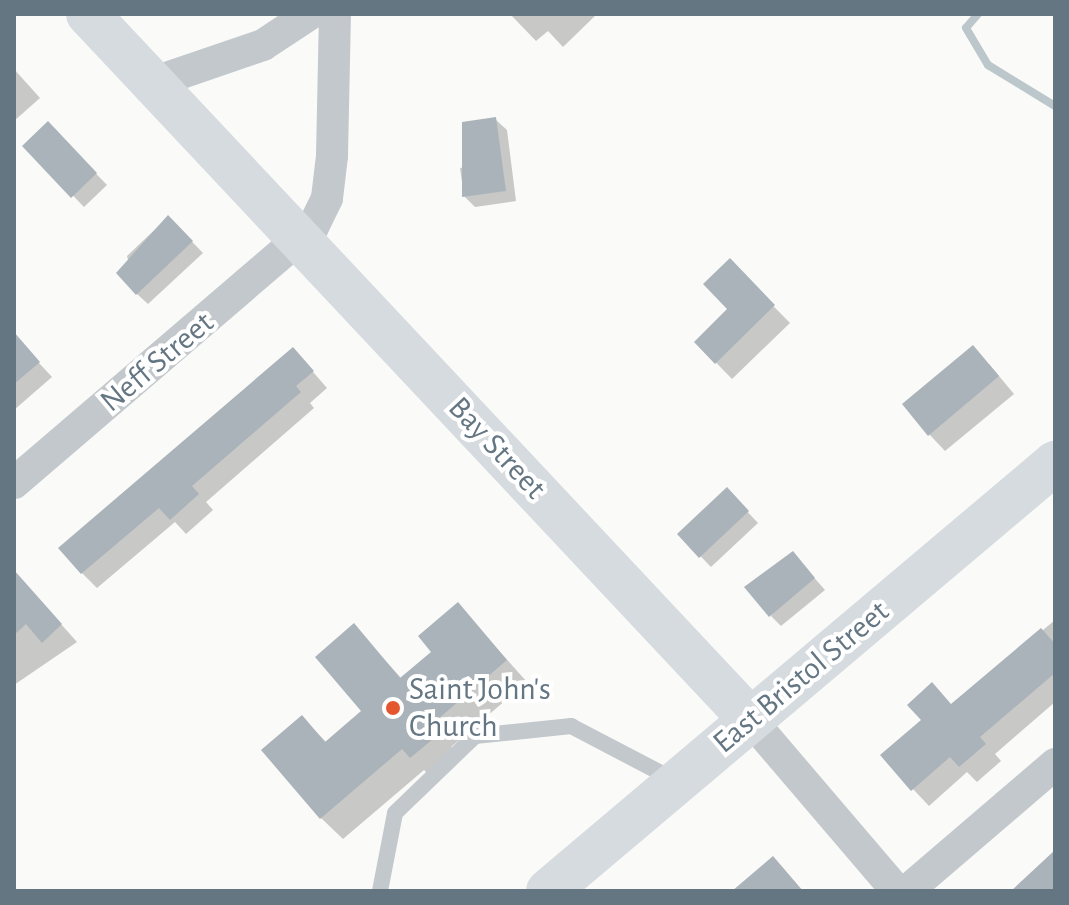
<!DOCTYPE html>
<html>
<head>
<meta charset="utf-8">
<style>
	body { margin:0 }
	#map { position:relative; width:1069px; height:905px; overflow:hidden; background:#fafaf8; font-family:"Alegreya Sans",sans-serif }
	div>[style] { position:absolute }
	.shadow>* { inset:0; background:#0003 }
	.stream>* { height:8px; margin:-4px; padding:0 4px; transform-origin:4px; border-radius:4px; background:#bbc7cb }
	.building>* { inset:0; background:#aab3b9 }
	.lane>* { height:16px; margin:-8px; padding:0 8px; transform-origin:8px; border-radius:8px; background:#c3c8cc }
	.street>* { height:32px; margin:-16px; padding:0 16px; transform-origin:16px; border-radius:16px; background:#c3c8cc }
	.secondary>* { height:44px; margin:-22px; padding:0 22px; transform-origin:22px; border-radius:22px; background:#d6dbdf }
	.dots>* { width:22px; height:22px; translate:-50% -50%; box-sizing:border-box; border:4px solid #fff; border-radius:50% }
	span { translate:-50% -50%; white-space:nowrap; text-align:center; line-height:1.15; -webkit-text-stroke:8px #fff; paint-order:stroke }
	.street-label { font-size:32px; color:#657683 }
	.poi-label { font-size:32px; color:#657683 }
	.left { translate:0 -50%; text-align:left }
	.frame { position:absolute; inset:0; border:16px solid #657683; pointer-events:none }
</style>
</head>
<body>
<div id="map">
	<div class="shadow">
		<i style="clip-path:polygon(510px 14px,597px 14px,563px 47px,548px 31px,536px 41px)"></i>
		<i style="clip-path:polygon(14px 69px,40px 98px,14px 121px)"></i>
		<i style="clip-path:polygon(496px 120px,507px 130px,516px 201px,475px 207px,464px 196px,460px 168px,470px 166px)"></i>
		<i style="clip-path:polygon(48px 124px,107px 185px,84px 207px,25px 146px)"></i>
		<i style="clip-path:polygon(168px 217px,203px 253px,148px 304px,137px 294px,127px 256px)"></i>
		<i style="clip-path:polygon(729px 261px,790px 323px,732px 379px,696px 342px,730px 310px)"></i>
		<i style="clip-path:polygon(14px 336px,52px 377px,14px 410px)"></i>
		<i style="clip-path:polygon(989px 364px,1014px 394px,945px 451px,929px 434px)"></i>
		<i style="clip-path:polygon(307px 365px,327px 388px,310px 403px,314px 408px,206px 502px,213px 510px,186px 534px,175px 522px,97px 588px,82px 573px)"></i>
		<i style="clip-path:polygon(727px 490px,758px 523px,711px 567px,679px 534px)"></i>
		<i style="clip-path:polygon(803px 565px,825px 590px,781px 626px,771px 616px)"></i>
		<i style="clip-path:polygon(14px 583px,35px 595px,77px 642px,14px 685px)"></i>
		<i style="clip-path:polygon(458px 605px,527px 682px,451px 747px,459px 756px,432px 778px,424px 770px,343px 839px,321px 818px,302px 717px,327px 743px,364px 712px,354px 626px,402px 679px,434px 652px)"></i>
		<i style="clip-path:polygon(1055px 620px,1055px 702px,995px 754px,1001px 761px,977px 782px,967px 772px,929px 806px,913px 789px,952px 706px)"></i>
	</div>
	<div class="stream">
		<i style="left:978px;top:14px;width:18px;rotate:131deg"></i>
		<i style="left:966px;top:28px;width:43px;rotate:59.3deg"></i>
		<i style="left:988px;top:65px;width:79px;rotate:31.5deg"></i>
	</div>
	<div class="building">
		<i style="clip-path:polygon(496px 117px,506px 191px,462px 197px,462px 122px)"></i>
		<i style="clip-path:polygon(48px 121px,97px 173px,71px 198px,22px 146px)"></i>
		<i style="clip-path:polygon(168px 215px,193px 241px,136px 295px,116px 273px)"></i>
		<i style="clip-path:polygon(730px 258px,775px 305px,715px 364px,694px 342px,727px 309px,703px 284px)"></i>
		<i style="clip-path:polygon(14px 332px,40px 362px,14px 384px)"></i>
		<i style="clip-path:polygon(973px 345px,999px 376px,928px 436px,902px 404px)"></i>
		<i style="clip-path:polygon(293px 347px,314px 371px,296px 386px,301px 392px,192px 486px,199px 494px,170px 520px,159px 508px,81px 574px,58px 548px)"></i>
		<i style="clip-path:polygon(727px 487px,749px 511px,699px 558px,677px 534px)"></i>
		<i style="clip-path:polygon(793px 551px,815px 578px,769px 617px,744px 587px)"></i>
		<i style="clip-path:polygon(14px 570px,62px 624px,42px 643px,26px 624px,14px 635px)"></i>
		<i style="clip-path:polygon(458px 602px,507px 660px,431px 725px,439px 734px,410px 758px,402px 749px,320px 819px,261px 750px,302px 715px,325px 742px,361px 711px,315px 657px,354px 623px,400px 678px,431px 652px,418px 636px)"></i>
		<i style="clip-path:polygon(1041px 628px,1055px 644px,1055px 673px,980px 737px,986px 744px,959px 767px,950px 757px,911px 791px,880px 755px,921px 720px,907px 705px,932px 682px,951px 704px)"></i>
		<i style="clip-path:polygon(1055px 850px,1055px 891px,1011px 891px)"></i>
		<i style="clip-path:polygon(773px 856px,803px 891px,732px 891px)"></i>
	</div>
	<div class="lane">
		<i style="left:380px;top:891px;width:79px;rotate:-79.1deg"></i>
		<i style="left:395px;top:813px;width:111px;rotate:-43.9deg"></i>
		<i style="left:475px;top:736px;width:97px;rotate:-5.9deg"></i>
		<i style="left:571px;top:726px;width:119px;rotate:27.6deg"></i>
	</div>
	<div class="street">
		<i style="left:152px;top:83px;width:117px;rotate:-18.9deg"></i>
		<i style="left:263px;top:45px;width:56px;rotate:-33.4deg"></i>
		<i style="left:14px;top:483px;width:394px;rotate:-40.6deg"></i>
		<i style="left:313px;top:227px;width:32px;rotate:-64deg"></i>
		<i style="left:327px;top:198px;width:42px;rotate:-83.2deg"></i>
		<i style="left:332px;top:156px;width:142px;rotate:-88.8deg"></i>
		<i style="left:750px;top:719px;width:226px;rotate:49.5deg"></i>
		<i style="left:907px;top:891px;width:195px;rotate:-40.6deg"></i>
	</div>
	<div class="secondary">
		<i style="left:88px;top:14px;width:967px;rotate:46.8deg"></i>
		<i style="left:548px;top:891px;width:664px;rotate:-40.17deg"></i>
	</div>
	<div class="dots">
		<i style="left:393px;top:708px;background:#e4572e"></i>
	</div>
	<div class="street-label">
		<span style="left:157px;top:362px;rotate:-40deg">Neff Street</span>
		<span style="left:497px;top:448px;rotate:47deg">Bay Street</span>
		<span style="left:801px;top:677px;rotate:-40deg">East Bristol Street</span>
	</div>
	<div class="poi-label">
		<span class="left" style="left:409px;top:708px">Saint John's<br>Church</span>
	</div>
	<div class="frame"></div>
</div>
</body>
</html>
